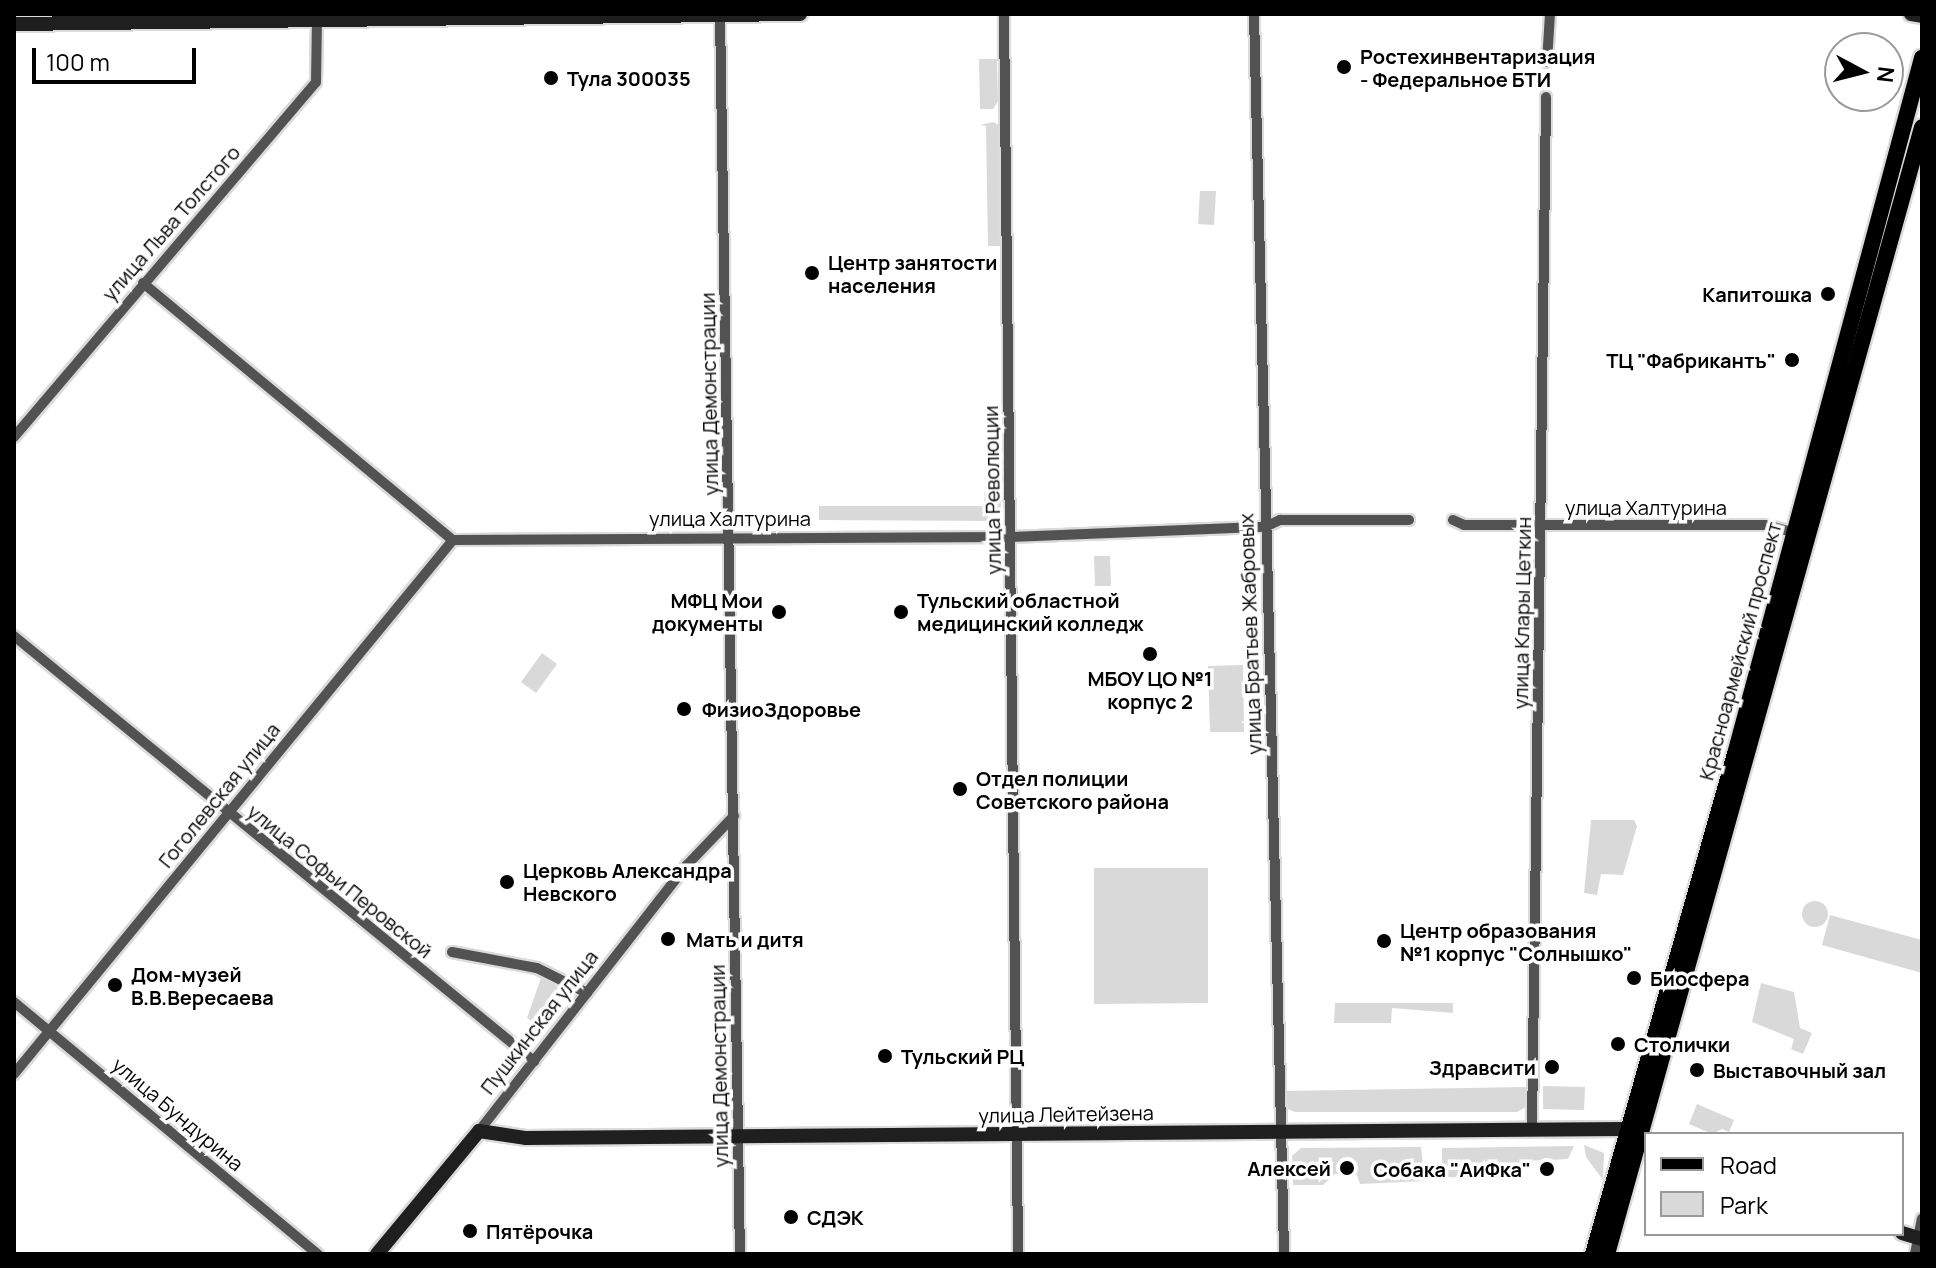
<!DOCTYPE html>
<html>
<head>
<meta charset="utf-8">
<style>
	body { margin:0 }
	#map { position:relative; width:1936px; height:1268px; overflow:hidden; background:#fff; font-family:Manrope,sans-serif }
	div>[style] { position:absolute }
	.green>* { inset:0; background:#d9d9d9 }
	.round { border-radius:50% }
	.street-tunnel>* { height:10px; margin-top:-5px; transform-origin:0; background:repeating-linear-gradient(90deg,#d9d9d9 0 10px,transparent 0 15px) }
	.roads { filter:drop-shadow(2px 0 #dbdbdb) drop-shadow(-2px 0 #dbdbdb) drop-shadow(0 2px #dbdbdb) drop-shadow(0 -2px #dbdbdb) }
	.street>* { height:10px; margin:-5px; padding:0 5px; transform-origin:5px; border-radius:5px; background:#525252 }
	.secondary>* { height:14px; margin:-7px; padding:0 7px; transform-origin:7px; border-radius:7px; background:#1f1f1f }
	.primary>* { height:16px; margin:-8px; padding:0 8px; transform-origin:8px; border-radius:8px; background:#000 }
	.dots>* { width:22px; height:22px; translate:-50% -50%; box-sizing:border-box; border:4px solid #fff; border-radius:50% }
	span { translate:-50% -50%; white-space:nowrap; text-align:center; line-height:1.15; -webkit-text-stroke:7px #fff; paint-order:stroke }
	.poi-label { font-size:20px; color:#000; font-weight:700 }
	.left { translate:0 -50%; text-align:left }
	.right { translate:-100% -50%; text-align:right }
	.street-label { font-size:20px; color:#000 }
	.frame { position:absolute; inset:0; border:16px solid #000; pointer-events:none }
	.legend { position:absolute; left:1644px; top:1132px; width:260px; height:104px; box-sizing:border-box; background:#fff; border:2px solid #999; margin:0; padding:10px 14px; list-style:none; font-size:24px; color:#000 }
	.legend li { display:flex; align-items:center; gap:16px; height:40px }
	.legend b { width:40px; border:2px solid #999 }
	.north { position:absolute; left:1824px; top:32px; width:80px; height:80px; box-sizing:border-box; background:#fff; border:2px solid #999; border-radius:50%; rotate:97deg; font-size:22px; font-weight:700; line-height:32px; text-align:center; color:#000 }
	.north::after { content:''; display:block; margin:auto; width:28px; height:36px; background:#000; clip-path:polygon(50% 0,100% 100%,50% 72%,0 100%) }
	.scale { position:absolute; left:32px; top:48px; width:164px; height:36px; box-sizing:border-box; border:4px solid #000; border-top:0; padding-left:10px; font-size:24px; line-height:28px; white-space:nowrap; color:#000; -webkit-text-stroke:6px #fff; paint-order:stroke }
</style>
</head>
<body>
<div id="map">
	<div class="green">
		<i style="clip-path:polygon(979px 59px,997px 59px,998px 101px,993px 109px,980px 109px)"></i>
		<i style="clip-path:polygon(993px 122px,999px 125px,1000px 246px,988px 246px,986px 126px,980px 125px)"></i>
		<i style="clip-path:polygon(1200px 191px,1216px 191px,1214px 225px,1198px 224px)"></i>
		<i style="clip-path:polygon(985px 486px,1003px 486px,999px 521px,819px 520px,819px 506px,984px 506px)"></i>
		<i style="clip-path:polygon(1094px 556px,1110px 556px,1111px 586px,1095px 586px)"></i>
		<i style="clip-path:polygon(542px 653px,557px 664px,536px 693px,521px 682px)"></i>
		<i style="clip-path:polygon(1243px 665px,1244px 732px,1210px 732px,1208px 666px)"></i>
		<i style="clip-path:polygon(1591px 820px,1634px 820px,1637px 826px,1623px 875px,1601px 874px,1597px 895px,1584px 893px)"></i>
		<i style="clip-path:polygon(1094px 868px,1208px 868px,1208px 1003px,1094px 1004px)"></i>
		<i class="round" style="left:1802px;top:901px;width:26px;height:26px"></i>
		<i style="clip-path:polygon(1830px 915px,1922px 940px,1922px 973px,1822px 945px)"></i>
		<i style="clip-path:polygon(542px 975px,569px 986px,539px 1026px,527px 1018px)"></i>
		<i style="clip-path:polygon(1761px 983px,1794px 992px,1800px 1028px,1812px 1033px,1803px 1054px,1791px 1049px,1794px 1039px,1752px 1022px)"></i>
		<i style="clip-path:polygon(1335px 1003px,1453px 1003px,1453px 1013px,1392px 1008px,1391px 1023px,1334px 1023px)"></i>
		<i style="clip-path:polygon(1543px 1086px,1585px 1087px,1584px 1110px,1543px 1109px)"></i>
		<i style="clip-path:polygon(1530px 1087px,1526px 1107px,1517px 1112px,1295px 1112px,1288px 1109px,1285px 1091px)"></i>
		<i style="clip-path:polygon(1697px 1104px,1734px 1120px,1729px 1132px,1722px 1129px,1712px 1134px,1689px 1124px)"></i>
		<i style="clip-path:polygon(1584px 1145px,1604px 1153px,1603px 1180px,1586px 1157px)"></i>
		<i style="clip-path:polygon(1574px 1146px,1568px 1159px,1524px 1161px,1522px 1178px,1442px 1177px,1442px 1148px)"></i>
		<i style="clip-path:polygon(1421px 1147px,1425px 1181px,1360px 1184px,1357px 1175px,1335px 1174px,1323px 1185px,1293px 1185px,1292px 1156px,1301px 1148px)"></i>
	</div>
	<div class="street-tunnel">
		<i style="left:1546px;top:97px;width:35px;rotate:-88deg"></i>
	</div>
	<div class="roads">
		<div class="street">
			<i style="left:720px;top:14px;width:1240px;rotate:89.08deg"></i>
			<i style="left:1004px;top:14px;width:1240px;rotate:89.35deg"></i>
			<i style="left:1254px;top:14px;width:1240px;rotate:88.61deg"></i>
			<i style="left:1547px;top:62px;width:48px;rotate:-86.4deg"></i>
			<i style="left:143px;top:283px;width:403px;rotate:39.7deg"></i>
			<i style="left:453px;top:540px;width:558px;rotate:-0.31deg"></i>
			<i style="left:1011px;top:537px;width:254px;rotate:-2.3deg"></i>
			<i style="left:1265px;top:527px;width:17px;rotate:-25deg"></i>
			<i style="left:1280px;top:520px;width:129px"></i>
			<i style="left:14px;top:437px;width:466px;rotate:-49.6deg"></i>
			<i style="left:316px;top:82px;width:62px;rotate:-89.1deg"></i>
			<i style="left:1453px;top:520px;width:12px;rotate:24deg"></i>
			<i style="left:1464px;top:525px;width:302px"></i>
			<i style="left:1766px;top:525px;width:27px;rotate:15deg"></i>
			<i style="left:14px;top:636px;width:672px;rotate:39.26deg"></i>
			<i style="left:452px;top:952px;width:86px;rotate:10.7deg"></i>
			<i style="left:537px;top:968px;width:56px;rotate:26.6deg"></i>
			<i style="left:14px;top:1002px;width:395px;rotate:39.7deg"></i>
			<i style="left:14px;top:1074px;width:691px;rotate:-50.58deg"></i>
			<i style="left:1532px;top:1129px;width:1032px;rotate:-89.22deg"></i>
			<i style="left:479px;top:1131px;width:338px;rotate:-52deg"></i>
			<i style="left:687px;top:865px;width:68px;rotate:-46.2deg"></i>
			<i style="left:1915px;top:1254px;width:36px;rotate:-79deg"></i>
		</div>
		<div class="secondary">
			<i style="left:1911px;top:14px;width:11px;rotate:10deg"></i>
			<i style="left:14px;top:24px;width:786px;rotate:-0.73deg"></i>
			<i style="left:1902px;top:1233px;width:21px;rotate:17deg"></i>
			<i style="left:377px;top:1254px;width:160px;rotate:-50.3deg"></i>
			<i style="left:479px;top:1131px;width:48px;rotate:8.5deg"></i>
			<i style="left:526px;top:1138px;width:1099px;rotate:-0.47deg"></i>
		</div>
		<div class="primary">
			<i style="left:1593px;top:1254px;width:520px;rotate:-74.15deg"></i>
			<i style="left:1735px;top:754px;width:721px;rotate:-74.96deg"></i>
			<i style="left:1607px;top:1254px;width:1170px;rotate:-74.38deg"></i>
		</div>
	</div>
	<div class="dots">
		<i style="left:1344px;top:67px;background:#000"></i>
		<i style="left:551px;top:78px;background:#000"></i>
		<i style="left:812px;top:273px;background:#000"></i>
		<i style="left:1828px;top:294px;background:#000"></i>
		<i style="left:1792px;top:360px;background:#000"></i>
		<i style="left:779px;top:612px;background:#000"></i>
		<i style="left:901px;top:612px;background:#000"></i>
		<i style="left:1150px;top:654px;background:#000"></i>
		<i style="left:684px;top:709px;background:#000"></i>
		<i style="left:960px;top:789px;background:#000"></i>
		<i style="left:507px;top:882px;background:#000"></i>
		<i style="left:668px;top:939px;background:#000"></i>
		<i style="left:1384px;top:941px;background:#000"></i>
		<i style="left:1634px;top:978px;background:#000"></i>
		<i style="left:115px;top:985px;background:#000"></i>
		<i style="left:1618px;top:1044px;background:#000"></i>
		<i style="left:885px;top:1056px;background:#000"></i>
		<i style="left:1552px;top:1067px;background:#000"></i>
		<i style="left:1697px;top:1070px;background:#000"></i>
		<i style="left:1347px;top:1168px;background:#000"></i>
		<i style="left:1547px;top:1169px;background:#000"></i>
		<i style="left:791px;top:1217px;background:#000"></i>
		<i style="left:470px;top:1231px;background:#000"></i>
	</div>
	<div class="poi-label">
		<span class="left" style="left:1360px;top:68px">Ростехинвентаризация<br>- Федеральное БТИ</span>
		<span class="left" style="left:567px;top:78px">Тула 300035</span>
		<span class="left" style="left:828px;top:274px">Центр занятости<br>населения</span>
		<span class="right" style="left:1812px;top:294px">Капитошка</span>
		<span class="right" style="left:1776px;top:360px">ТЦ "Фабрикантъ"</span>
		<span class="right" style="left:763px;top:612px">МФЦ Мои<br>документы</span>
		<span class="left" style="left:917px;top:612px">Тульский областной<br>медицинский колледж</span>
		<span style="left:1150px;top:690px">МБОУ ЦО №1<br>корпус 2</span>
		<span class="left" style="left:702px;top:709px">ФизиоЗдоровье</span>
		<span class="left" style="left:976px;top:790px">Отдел полиции<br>Советского района</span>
		<span class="left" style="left:523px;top:882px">Церковь Александра<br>Невского</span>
		<span class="left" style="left:1400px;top:942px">Центр образования<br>№1 корпус "Солнышко"</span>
		<span class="left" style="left:686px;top:939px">Мать и дитя</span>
		<span class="left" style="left:131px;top:986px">Дом-музей<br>В.В.Вересаева</span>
		<span class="left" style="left:1650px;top:978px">Биосфера</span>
		<span class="left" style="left:1634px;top:1044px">Столички</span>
		<span class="left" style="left:901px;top:1056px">Тульский РЦ</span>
		<span class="right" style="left:1536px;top:1067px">Здравсити</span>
		<span class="left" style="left:1713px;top:1070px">Выставочный зал</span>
		<span class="right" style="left:1331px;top:1168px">Алексей</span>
		<span class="right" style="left:1531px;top:1169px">Собака "АиФка"</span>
		<span class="left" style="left:807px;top:1217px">СДЭК</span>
		<span class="left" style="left:486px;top:1231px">Пятёрочка</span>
	</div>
	<div class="street-label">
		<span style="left:171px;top:223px;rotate:-49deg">улица Льва Толстого</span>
		<span style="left:709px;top:394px;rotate:-91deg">улица Демонстрации</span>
		<span style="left:992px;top:490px;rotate:-91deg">улица Революции</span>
		<span style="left:1646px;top:507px">улица Халтурина</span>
		<span style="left:730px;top:518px">улица Халтурина</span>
		<span style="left:1522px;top:613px;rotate:-89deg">улица Клары Цеткин</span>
		<span style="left:1250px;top:634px;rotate:-92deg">улица Братьев Жабровых</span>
		<span style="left:1740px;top:651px;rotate:-75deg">Красноармейский проспект</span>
		<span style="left:219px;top:795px;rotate:-51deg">Гоголевская улица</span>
		<span style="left:340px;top:881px;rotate:39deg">улица Софьи Перовской</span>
		<span style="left:539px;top:1022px;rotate:-52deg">Пушкинская улица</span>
		<span style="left:719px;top:1066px;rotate:-91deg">улица Демонстрации</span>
		<span style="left:178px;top:1114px;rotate:40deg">улица Бундурина</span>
		<span style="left:1066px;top:1114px;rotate:-1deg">улица Лейтейзена</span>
	</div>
	<div class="frame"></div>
	<ul class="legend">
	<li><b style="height:10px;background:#000"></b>Road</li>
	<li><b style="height:22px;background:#d9d9d9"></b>Park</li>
	</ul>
	<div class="north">N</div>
	<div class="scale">100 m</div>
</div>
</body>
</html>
